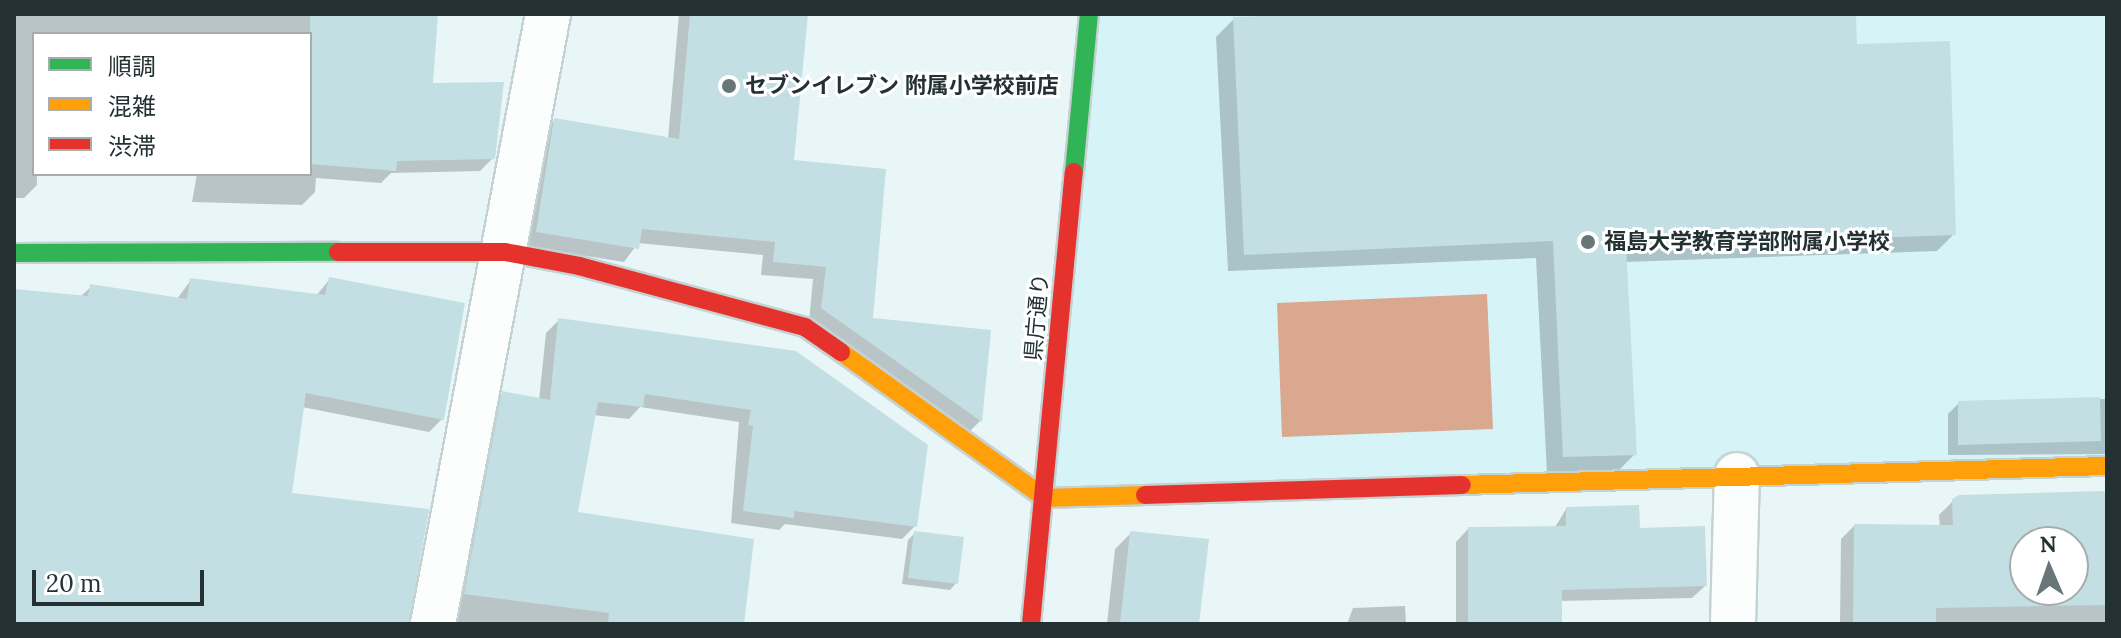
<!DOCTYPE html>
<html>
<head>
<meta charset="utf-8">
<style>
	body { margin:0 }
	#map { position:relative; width:2121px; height:638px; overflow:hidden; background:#e8f6f8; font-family:Lora,"Noto Sans JP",serif }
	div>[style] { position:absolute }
	.built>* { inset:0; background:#d6f4f8 }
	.water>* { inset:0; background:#d9a88f }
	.shadow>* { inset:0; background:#0003 }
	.building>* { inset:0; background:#c3dfe3 }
	.roads { filter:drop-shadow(2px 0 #c5d2d3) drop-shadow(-2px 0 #c5d2d3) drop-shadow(0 2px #c5d2d3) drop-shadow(0 -2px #c5d2d3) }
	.street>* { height:44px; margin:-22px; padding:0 22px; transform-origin:22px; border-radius:22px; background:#fcfefe }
	.fast>* { height:18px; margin:-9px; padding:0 9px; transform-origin:9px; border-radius:9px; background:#30b455 }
	.slow>* { height:18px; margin:-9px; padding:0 9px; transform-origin:9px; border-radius:9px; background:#ff9f0a }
	.jam>* { height:18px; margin:-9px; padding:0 9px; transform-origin:9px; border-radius:9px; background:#e5322d }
	.dots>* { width:22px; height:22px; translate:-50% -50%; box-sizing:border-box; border:4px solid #fff; border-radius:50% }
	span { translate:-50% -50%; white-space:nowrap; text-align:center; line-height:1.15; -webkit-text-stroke:6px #fff; paint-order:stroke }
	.poi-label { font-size:22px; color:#243133; font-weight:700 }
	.left { translate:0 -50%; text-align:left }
	.street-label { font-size:22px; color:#243133 }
	.frame { position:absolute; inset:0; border:16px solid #243133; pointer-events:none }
	.legend { position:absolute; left:32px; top:32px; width:280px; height:144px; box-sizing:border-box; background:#fff; border:2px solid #a7adad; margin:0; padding:10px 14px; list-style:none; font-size:24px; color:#243133 }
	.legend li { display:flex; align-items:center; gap:16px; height:40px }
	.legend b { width:40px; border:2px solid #a7adad }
	.north { position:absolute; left:2009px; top:526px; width:80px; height:80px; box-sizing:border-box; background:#fff; border:2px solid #a7adad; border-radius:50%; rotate:358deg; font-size:22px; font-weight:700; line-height:32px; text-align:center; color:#243133 }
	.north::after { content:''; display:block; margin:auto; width:28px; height:36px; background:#697678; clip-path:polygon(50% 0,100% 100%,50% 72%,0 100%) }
	.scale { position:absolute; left:32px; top:570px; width:172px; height:36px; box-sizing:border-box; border:4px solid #243133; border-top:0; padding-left:10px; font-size:24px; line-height:28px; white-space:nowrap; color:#243133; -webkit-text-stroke:6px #fff; paint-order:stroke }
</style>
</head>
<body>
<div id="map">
	<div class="built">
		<i style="clip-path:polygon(1089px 14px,2107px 14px,2107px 469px,1045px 498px)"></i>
	</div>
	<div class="water">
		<i style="clip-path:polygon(1487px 294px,1493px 429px,1282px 437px,1277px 303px)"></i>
	</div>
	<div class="shadow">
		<i style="clip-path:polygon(14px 14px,436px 14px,431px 85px,493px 158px,480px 171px,391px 173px,381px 183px,316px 178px,315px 192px,302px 205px,192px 202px,197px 174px,310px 174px,310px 34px,34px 34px,37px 185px,24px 198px,14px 198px)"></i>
		<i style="clip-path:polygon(679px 14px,806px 14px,792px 162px,871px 320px,989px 331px,980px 421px,967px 434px,809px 322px,813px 279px,761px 275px,763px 255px,638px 243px,624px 262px,524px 246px,541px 134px,555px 120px,668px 139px)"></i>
		<i style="clip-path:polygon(1398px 14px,1854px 14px,1855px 46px,1954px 234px,1937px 251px,1625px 262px,1635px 454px,1617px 472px,1547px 474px,1536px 258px,1228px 271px,1216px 37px,1234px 19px)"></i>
		<i style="clip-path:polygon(191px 280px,316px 296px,329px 280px,442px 419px,429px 432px,302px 407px,290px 495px,408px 624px,14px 624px,14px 291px,80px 297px,91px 287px,177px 299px)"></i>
		<i style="clip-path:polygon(559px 320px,795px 353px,915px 526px,902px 539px,785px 524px,779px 530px,731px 523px,739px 422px,640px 407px,629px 419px,593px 415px,576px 513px,742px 624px,449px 624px,490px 406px,503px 393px,539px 400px,546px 333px)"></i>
		<i style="clip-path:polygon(2107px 399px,2107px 454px,1948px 455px,1948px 414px,1959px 403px)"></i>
		<i style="clip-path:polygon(evenodd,2107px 493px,2107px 624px,1840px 624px,1841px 539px,1854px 526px,1940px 527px,1939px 515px,1953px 501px,2107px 493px,2025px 542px,2073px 542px,2073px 590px,2025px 590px,2025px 542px)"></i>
		<i style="clip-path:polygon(1566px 509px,1638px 530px,1705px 586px,1692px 598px,1560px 601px,1560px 624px,1456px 624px,1456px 542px,1468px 529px,1554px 529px)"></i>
		<i style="clip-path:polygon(915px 533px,956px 583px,950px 590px,902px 584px,908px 540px)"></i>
		<i style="clip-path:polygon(1131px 533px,1197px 624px,1107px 624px,1115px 549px)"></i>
		<i style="clip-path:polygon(1405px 606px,1406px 624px,1347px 624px,1353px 608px)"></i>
	</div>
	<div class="building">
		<i style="clip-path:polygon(310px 14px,438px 14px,433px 83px,504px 82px,495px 159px,397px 161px,396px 171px,310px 164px)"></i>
		<i style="clip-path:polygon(690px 14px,808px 14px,794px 160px,886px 169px,873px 318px,991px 330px,982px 422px,821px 308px,826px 267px,773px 262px,775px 242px,642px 229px,639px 249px,536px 232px,554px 118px,679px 139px)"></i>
		<i style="clip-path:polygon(1336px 14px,1856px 14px,1857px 44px,1950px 41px,1956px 235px,1626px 246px,1637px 455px,1563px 457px,1553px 241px,1244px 255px,1233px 17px)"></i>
		<i style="clip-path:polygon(329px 277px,465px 303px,444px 420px,306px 393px,292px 493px,429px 509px,409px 624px,14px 624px,14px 289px,88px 296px,90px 284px,187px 299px,190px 278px,325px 295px)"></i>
		<i style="clip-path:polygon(558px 318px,796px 351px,928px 445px,917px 527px,794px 511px,794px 518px,743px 511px,753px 426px,748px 425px,751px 410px,645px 394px,643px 407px,598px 402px,578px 512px,754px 539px,744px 624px,608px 624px,609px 613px,464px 594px,502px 391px,550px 400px)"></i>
		<i style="clip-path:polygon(2100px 397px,2101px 441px,1958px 445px,1958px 401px)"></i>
		<i style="clip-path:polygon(evenodd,2102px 491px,2107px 493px,2107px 605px,1936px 608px,1936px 624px,1853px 624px,1854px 524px,1953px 525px,1952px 499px,1959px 495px,2102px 491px,2025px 542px,2073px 542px,2073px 590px,2025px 590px,2025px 542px)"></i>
		<i style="clip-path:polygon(1639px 505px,1640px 528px,1705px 526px,1707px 586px,1562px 590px,1562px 624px,1468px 624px,1468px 527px,1566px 526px,1566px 507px)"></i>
		<i style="clip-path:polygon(914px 531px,964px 537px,958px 584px,908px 578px)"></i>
		<i style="clip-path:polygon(1130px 531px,1209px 539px,1199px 624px,1120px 624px)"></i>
	</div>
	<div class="roads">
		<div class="street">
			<i style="left:433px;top:624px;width:621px;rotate:-79.32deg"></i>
			<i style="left:1733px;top:624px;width:149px;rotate:-88.5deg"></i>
		</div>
		<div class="fast">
			<i style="left:1074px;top:172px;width:159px;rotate:-84.6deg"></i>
			<i style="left:14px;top:253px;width:324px;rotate:-0.2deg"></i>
		</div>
		<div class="slow">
			<i style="left:841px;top:352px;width:251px;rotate:35.6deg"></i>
			<i style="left:1045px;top:498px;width:100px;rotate:-1.7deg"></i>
			<i style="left:1462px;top:485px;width:645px;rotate:-1.69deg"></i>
		</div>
		<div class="jam">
			<i style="left:338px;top:252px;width:167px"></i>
			<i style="left:505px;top:252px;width:75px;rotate:10.7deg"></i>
			<i style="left:579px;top:266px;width:234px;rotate:15.1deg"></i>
			<i style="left:805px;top:327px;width:44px;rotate:34.8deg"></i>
			<i style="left:1145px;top:495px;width:317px;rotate:-1.8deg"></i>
			<i style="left:1031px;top:624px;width:454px;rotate:-84.6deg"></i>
		</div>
	</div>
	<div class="dots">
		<i style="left:729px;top:86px;background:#697678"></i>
		<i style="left:1588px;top:242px;background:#697678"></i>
	</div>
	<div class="poi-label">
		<span class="left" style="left:745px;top:86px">セブンイレブン 附属小学校前店</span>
		<span class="left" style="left:1604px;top:242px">福島大学教育学部附属小学校</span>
	</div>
	<div class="street-label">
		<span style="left:1037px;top:317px;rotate:-85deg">県庁通り</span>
	</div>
	<div class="frame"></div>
	<ul class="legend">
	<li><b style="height:10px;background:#30b455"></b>順調</li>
	<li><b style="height:10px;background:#ff9f0a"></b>混雑</li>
	<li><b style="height:10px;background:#e5322d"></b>渋滞</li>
	</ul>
	<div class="north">N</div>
	<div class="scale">20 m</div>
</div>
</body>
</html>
